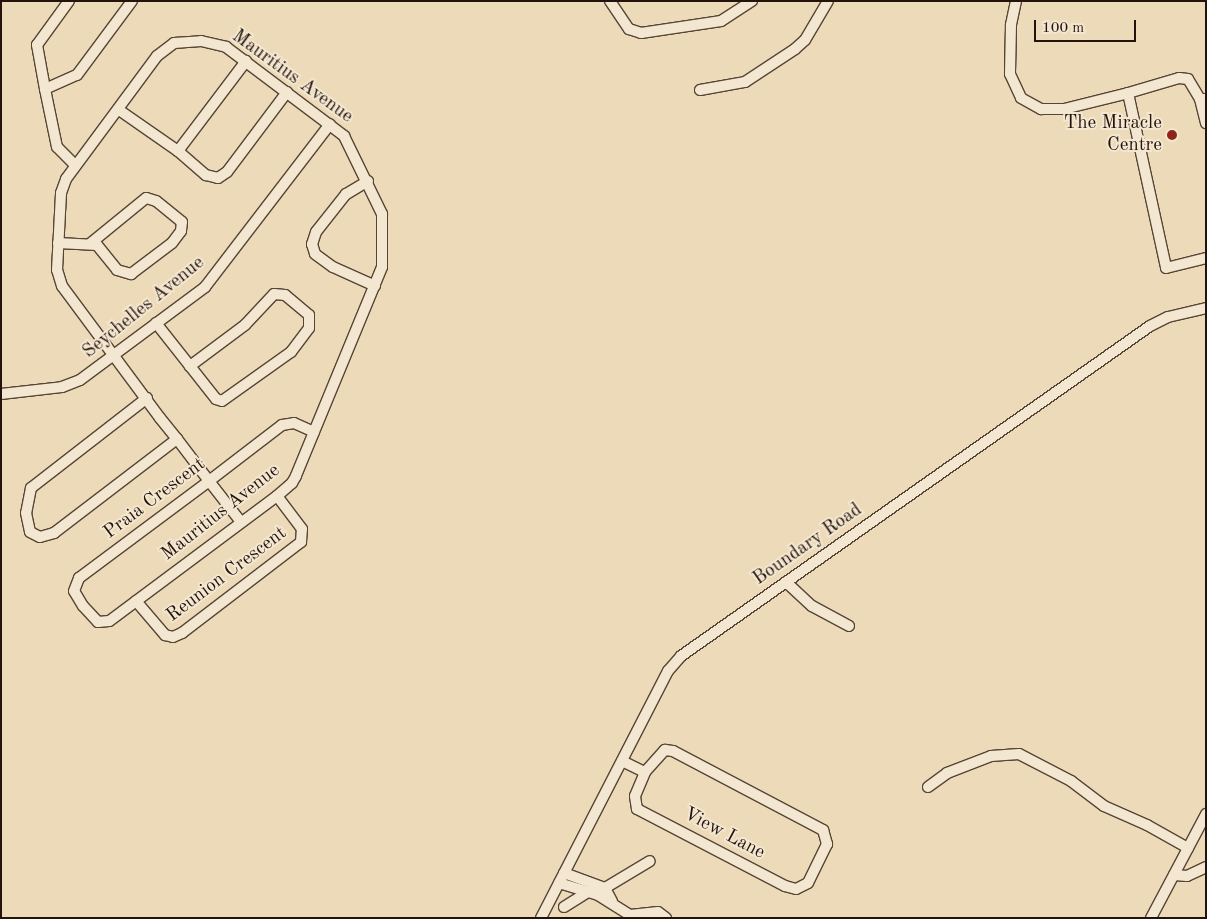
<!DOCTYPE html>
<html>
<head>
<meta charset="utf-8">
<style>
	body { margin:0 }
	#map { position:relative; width:1207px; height:919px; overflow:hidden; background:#eddab8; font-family:"Old Standard TT",serif }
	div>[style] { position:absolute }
	.roads { filter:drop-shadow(1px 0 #564536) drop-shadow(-1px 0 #564536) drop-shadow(0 1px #564536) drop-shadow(0 -1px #564536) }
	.minor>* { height:10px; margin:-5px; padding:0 5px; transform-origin:5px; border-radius:5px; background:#f3e7d1 }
	.dots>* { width:14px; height:14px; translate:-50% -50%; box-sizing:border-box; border:2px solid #f3e7d1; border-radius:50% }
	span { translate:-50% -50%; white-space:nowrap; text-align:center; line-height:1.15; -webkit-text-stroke:4px #f3e7d1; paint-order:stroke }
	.street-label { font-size:19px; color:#24130b }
	.poi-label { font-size:19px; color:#24130b }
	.right { translate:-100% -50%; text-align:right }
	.frame { position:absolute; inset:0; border:2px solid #24130b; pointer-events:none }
	.scale { position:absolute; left:1034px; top:20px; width:102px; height:22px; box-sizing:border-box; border:2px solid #24130b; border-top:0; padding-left:6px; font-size:15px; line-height:18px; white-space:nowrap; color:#24130b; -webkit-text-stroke:4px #f3e7d1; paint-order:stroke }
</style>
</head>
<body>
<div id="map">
	<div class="roads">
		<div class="minor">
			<i style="left:610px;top:1px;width:34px;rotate:56deg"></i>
			<i style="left:629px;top:29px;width:13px;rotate:18deg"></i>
			<i style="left:641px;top:33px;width:81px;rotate:-8.5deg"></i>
			<i style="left:721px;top:21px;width:37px;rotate:-33deg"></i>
			<i style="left:1016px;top:1px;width:25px;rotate:102deg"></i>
			<i style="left:1011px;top:25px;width:49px;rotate:91.2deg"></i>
			<i style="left:1010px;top:74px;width:26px;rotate:65deg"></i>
			<i style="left:1021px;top:98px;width:23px;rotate:29deg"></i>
			<i style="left:1041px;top:109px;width:23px"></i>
			<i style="left:1064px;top:109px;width:66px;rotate:-14deg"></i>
			<i style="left:45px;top:89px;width:45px;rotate:-100.3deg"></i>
			<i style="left:37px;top:45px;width:54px;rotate:-54deg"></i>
			<i style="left:700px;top:90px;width:46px;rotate:-10.1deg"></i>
			<i style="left:745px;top:82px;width:60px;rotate:-33.4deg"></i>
			<i style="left:795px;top:49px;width:13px;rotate:-42deg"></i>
			<i style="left:805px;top:40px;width:45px;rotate:-59.5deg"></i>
			<i style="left:1200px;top:99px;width:25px;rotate:76deg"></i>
			<i style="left:1206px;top:99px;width:6px;rotate:180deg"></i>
			<i style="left:1200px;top:99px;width:23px;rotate:-121deg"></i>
			<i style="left:1188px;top:79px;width:9px;rotate:-174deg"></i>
			<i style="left:1179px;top:78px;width:53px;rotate:163.6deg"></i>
			<i style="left:1128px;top:93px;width:179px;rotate:77.7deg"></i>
			<i style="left:1166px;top:268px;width:41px;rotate:-14deg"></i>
			<i style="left:119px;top:110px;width:72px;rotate:34.8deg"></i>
			<i style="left:178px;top:151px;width:37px;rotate:41deg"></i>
			<i style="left:206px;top:175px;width:12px;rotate:14deg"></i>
			<i style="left:218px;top:178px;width:11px;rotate:-34deg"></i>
			<i style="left:227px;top:172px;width:100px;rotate:-53.1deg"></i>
			<i style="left:178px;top:151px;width:113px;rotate:-52.9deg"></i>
			<i style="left:75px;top:165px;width:25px;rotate:-135deg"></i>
			<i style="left:57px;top:147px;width:59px;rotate:-101.7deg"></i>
			<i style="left:45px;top:89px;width:35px;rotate:-24deg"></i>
			<i style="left:77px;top:75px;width:92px;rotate:-53.4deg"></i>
			<i style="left:368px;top:181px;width:26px;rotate:149deg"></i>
			<i style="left:346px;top:194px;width:48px;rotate:128.3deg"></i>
			<i style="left:316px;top:232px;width:13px;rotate:108deg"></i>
			<i style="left:312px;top:244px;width:10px;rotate:73deg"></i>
			<i style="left:315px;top:254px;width:22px;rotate:36deg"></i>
			<i style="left:333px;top:267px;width:46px;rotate:24.3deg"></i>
			<i style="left:58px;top:243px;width:39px;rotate:3deg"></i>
			<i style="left:97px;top:245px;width:32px;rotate:51deg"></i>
			<i style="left:117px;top:270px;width:15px;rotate:16deg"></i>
			<i style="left:131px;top:274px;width:51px;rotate:-37.1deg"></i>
			<i style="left:172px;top:243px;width:15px;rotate:-53deg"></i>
			<i style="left:181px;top:231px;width:9px;rotate:-84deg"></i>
			<i style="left:182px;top:222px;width:33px;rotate:-141deg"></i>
			<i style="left:156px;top:201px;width:10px;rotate:-163deg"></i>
			<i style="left:146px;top:198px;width:71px;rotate:140.7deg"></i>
			<i style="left:156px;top:323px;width:97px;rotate:51.7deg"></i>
			<i style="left:216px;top:399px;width:6px;rotate:18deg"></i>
			<i style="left:222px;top:401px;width:85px;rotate:-35.4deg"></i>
			<i style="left:291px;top:352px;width:30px;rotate:-53deg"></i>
			<i style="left:309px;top:328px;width:13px;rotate:-90deg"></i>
			<i style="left:309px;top:315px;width:31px;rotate:-140deg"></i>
			<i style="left:285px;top:295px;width:11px;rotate:-175deg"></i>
			<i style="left:274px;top:294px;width:42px;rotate:133.1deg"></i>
			<i style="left:245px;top:325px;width:69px;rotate:143.3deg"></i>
			<i style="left:1px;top:394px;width:61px;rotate:-6.5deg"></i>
			<i style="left:62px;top:387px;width:19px;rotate:-21deg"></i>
			<i style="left:80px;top:380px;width:156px;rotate:-36.6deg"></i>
			<i style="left:205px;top:287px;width:205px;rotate:-52.5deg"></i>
			<i style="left:147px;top:398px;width:147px;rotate:142.2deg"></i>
			<i style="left:31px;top:488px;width:25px;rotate:101deg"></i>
			<i style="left:26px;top:513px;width:19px;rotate:78deg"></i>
			<i style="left:30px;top:532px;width:11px;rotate:27deg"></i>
			<i style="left:40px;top:537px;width:15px;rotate:-16deg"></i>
			<i style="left:54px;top:533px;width:155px;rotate:-37.4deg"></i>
			<i style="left:241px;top:522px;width:52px;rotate:-128deg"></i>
			<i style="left:209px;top:481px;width:53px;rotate:-127.3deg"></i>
			<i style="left:177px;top:439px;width:27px;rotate:-129deg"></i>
			<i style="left:160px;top:418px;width:164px;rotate:-126.6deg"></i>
			<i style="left:62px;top:286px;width:17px;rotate:-107deg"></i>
			<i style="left:57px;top:270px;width:77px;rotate:-87deg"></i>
			<i style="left:61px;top:193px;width:15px;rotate:-70deg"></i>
			<i style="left:66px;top:179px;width:153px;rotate:-53.5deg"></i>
			<i style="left:157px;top:56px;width:21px;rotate:-37deg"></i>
			<i style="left:174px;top:43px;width:27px;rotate:-4deg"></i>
			<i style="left:201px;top:41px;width:26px;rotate:13deg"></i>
			<i style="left:226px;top:47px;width:148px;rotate:37deg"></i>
			<i style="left:344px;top:136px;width:87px;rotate:64deg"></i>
			<i style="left:382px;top:214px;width:53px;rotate:90deg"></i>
			<i style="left:382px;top:267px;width:226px;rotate:112.4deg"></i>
			<i style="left:296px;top:476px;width:8px;rotate:120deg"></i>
			<i style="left:292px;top:483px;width:20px;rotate:139deg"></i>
			<i style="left:277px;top:496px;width:209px;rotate:143.3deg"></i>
			<i style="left:109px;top:621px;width:11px;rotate:175deg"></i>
			<i style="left:98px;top:622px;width:22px;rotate:-133deg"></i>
			<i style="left:83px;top:606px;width:17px;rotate:-121deg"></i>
			<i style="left:74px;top:591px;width:14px;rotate:-69deg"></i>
			<i style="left:79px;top:578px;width:162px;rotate:-36.7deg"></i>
			<i style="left:209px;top:481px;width:92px;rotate:-37.5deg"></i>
			<i style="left:282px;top:425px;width:12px;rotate:-9deg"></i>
			<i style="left:294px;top:423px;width:22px;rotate:24deg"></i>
			<i style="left:786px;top:582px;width:35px;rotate:43deg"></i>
			<i style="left:812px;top:606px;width:42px;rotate:28.4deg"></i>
			<i style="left:136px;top:601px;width:45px;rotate:49.5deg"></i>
			<i style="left:165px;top:635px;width:8px;rotate:14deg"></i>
			<i style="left:173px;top:637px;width:10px;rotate:-24deg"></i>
			<i style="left:182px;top:633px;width:150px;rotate:-37.4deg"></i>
			<i style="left:301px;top:542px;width:13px;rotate:-86deg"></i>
			<i style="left:302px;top:529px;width:41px;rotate:-127.1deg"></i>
			<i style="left:665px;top:750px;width:8px;rotate:7deg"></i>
			<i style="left:673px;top:751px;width:170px;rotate:27.8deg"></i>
			<i style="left:823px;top:830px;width:15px;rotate:74deg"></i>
			<i style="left:827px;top:844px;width:43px;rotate:116deg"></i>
			<i style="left:808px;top:883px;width:13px;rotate:153deg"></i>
			<i style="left:796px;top:889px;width:11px;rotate:-165deg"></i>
			<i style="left:785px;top:886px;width:167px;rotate:-152.5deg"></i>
			<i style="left:637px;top:809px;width:13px;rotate:-99deg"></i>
			<i style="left:635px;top:796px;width:26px;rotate:-67deg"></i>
			<i style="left:645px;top:772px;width:30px;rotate:-48deg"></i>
			<i style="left:622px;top:761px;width:25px;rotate:26deg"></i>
			<i style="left:928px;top:787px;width:24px;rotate:-36deg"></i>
			<i style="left:947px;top:773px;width:47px;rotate:-21.1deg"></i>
			<i style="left:991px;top:756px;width:28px;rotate:-4deg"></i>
			<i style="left:1019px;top:754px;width:59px;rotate:27.4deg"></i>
			<i style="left:1071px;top:781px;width:41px;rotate:37.1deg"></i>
			<i style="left:1104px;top:806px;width:47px;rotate:23.8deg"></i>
			<i style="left:1147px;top:825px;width:47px;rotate:29.3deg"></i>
			<i style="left:564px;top:873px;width:44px;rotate:20.1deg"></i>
			<i style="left:605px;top:888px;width:15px;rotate:62deg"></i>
			<i style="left:1174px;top:875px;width:13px;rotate:4deg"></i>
			<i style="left:1187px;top:876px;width:21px;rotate:-25deg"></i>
			<i style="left:559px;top:883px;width:41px;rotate:17.1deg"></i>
			<i style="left:598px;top:895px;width:38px;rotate:32deg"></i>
			<i style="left:630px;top:915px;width:28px;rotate:-6deg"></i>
			<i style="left:658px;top:912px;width:10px;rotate:37deg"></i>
			<i style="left:605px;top:888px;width:52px;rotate:-31deg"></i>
			<i style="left:564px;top:907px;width:31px;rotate:-32deg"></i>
			<i style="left:541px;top:918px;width:278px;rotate:-62.8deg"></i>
			<i style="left:668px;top:671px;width:20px;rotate:-49deg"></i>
			<i style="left:681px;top:656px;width:573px;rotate:-35.13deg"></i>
			<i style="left:1150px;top:326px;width:20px;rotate:-27deg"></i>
			<i style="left:1168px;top:317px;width:39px;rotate:-13deg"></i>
			<i style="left:1151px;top:918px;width:118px;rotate:-62.1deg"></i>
		</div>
	</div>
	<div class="dots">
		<i style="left:1172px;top:135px;background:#8f2418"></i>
	</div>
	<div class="street-label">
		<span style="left:292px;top:77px;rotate:36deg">Mauritius Avenue</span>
		<span style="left:144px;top:308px;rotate:-39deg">Seychelles Avenue</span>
		<span style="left:155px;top:499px;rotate:-37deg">Praia Crescent</span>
		<span style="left:221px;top:513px;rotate:-38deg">Mauritius Avenue</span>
		<span style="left:808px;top:545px;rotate:-35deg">Boundary Road</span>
		<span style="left:227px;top:575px;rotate:-37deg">Reunion Crescent</span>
		<span style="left:724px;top:834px;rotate:28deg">View Lane</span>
	</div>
	<div class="poi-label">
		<span class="right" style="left:1162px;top:135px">The Miracle<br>Centre</span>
	</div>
	<div class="frame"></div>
	<div class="scale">100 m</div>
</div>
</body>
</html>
